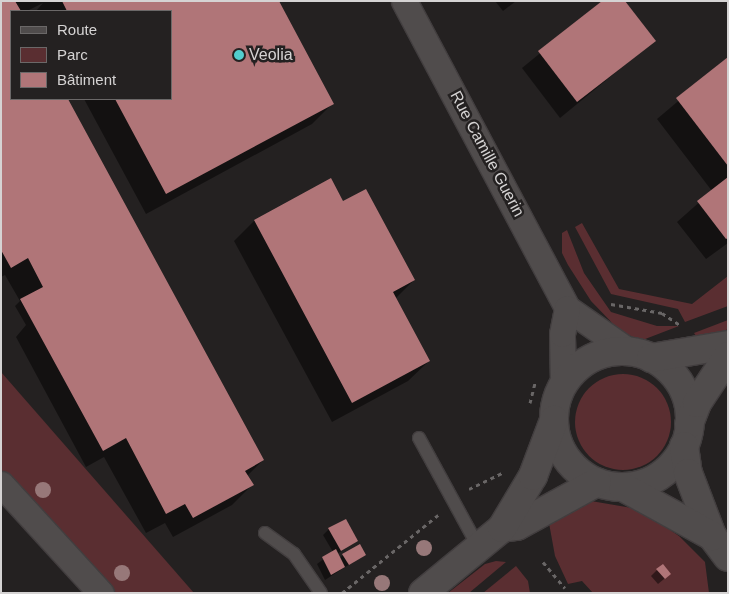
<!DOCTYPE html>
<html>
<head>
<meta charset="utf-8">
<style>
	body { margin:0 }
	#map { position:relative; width:729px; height:594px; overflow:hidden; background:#242121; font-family:Arial,sans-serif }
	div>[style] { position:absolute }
	.green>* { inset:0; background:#5a2e31 }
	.round { border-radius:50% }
	.shadow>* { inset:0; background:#0007 }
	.building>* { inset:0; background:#b07578 }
	.path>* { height:3px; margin-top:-1.5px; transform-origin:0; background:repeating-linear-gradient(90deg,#696666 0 4px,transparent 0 8px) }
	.roads { filter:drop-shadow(1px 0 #423e3f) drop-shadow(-1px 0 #423e3f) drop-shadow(0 1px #423e3f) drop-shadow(0 -1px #423e3f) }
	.lane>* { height:12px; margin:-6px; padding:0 6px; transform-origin:6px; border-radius:6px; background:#504c4c }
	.street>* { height:25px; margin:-12.5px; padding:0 12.5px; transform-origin:12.5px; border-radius:12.5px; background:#504c4c }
	.secondary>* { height:28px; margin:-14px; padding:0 14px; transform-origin:14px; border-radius:14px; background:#504c4c }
	.secondary>.ring { margin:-14px; padding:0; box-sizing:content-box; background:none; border:28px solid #504c4c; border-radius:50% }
	.trees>* { width:16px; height:16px; margin:-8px; border-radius:50%; background:#977879 }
	.dots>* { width:14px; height:14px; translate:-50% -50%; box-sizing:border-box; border:2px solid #242121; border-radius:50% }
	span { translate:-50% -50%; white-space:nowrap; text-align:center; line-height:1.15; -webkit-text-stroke:5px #242121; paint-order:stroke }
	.poi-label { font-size:16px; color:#d5d3d3 }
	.left { translate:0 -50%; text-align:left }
	.street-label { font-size:16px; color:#d5d3d3 }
	.frame { position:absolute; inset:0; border:2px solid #d5d3d3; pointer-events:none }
	.legend { position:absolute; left:10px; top:10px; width:162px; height:90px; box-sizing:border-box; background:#242121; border:1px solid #6b6868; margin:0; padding:6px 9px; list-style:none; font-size:15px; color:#d5d3d3 }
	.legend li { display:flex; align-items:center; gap:10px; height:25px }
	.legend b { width:25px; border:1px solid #6b6868 }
</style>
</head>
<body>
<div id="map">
	<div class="green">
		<i style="clip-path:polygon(582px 223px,619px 289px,692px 304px,728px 276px,728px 306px,685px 322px,678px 309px,611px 294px,575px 227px)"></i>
		<i style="clip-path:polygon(567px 230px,584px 273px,611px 312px,657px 326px,679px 326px,640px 341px,618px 329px,591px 301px,568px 265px,562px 253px,562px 233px)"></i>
		<i style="clip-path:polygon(728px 320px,728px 329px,700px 342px,694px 333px)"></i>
		<i style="clip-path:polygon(1px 372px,194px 593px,101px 593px,1px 484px)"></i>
		<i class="round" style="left:575px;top:374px;width:96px;height:96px"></i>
		<i style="clip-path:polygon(591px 501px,632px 508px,648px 515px,679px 536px,705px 562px,709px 593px,593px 593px,582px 581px,568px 584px,555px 556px,549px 523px,578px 503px)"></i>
		<i style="clip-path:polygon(496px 561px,506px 562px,469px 593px,448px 593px,485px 564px)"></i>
		<i style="clip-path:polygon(516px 566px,528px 581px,530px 593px,483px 593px)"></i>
	</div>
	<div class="shadow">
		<i style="clip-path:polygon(1px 1px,277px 1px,332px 104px,312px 124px,146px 214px,84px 99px,171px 99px,171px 11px,36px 11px,43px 3px,27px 11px,11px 11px,11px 99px,67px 99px,263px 460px,247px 476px,252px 485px,232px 505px,173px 537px,165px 523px,146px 533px,104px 457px,86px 467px,16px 337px,26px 325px,15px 306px,20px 301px,5px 275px,1px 277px)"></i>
		<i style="clip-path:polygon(495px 1px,516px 1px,503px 11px)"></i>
		<i style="clip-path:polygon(604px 1px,654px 41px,560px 118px,522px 68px)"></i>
		<i style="clip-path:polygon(728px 59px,728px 243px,706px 259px,677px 222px,712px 191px,657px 119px)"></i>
		<i style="clip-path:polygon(343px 202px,414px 280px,395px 299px,429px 361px,408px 381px,332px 422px,234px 241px,254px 221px)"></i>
		<i style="clip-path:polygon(329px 529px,356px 541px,337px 554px,339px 559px,343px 555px,364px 555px,325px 580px,317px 564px,333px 552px,323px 535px)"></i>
		<i style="clip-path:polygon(657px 570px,670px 574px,658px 584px,651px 576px)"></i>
	</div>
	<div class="building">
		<i style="clip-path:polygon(1px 1px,15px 1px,21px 11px,11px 11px,11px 99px,68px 99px,264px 460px,245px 471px,254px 485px,193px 518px,185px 504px,166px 514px,126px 438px,103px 451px,20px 299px,43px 287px,28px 258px,11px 268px,1px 250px)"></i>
		<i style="clip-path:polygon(62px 1px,279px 1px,334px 104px,166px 194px,115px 99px,171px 99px,171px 11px,67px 11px)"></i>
		<i style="clip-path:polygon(602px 1px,625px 1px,656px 41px,577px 102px,538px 51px)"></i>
		<i style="clip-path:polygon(728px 57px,728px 166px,676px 98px)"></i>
		<i style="clip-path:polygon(728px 177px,728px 238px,726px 239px,697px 201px)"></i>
		<i style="clip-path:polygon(331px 178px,343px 201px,366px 189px,415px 280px,393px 292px,430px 361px,352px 403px,254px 220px)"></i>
		<i style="clip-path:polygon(346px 519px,358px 541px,341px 551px,328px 528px)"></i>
		<i style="clip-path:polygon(360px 544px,366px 555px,349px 565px,342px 554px)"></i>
		<i style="clip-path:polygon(336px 549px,345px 567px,331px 575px,322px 557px)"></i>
		<i style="clip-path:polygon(663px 564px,671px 574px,665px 579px,656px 569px)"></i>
	</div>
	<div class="path">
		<i style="left:611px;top:304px;width:52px;rotate:10deg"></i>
		<i style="left:662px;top:313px;width:22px;rotate:34deg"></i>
		<i style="left:530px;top:403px;width:21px;rotate:-76deg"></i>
		<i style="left:469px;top:489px;width:37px;rotate:-26deg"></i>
		<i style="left:543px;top:562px;width:34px;rotate:50deg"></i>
		<i style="left:60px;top:592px;width:1px;rotate:90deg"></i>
		<i style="left:342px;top:593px;width:124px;rotate:-39.1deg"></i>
	</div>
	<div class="roads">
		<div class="lane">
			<i style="left:419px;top:438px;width:125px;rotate:61.4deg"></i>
			<i style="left:265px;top:533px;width:36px;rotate:36deg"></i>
			<i style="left:294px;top:554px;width:47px;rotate:55.3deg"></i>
		</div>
		<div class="street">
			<i style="left:404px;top:1px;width:348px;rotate:62deg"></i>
			<i style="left:567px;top:308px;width:77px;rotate:34.9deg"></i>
			<i style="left:563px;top:383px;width:49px;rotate:-91.2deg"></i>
			<i style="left:562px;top:334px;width:26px;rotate:-79deg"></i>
			<i style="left:1px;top:484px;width:148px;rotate:47.5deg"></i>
		</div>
		<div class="secondary">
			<i class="ring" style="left:554px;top:351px;width:108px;height:108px"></i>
			<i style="left:651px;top:358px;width:78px;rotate:-9.6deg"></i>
			<i style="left:689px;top:424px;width:22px;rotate:-69deg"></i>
			<i style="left:697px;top:403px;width:56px;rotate:-56.6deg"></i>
			<i style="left:684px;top:446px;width:27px;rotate:82deg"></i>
			<i style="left:688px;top:473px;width:67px;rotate:69.1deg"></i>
			<i style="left:712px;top:536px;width:26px;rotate:53deg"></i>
			<i style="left:623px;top:487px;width:102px;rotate:28.8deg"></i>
			<i style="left:502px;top:528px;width:15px;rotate:-8deg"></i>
			<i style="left:517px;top:526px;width:91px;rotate:-28.8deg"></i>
			<i style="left:423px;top:593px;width:102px;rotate:-39.4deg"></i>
			<i style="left:502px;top:528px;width:61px;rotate:-59.2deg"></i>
			<i style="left:533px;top:476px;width:60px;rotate:-69.4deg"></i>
		</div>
	</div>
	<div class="trees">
		<i style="left:43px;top:490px"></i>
		<i style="left:424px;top:548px"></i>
		<i style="left:122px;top:573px"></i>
		<i style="left:382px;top:583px"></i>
	</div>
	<div class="dots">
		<i style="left:239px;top:55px;background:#52cdce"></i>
	</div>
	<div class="poi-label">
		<span class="left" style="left:249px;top:55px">Veolia</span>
	</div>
	<div class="street-label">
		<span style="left:487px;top:154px;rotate:62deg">Rue Camille Guerin</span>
	</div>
	<div class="frame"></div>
	<ul class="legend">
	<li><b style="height:6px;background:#504c4c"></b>Route</li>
	<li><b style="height:14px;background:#5a2e31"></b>Parc</li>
	<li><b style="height:14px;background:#b07578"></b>Bâtiment</li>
	</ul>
</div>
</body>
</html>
